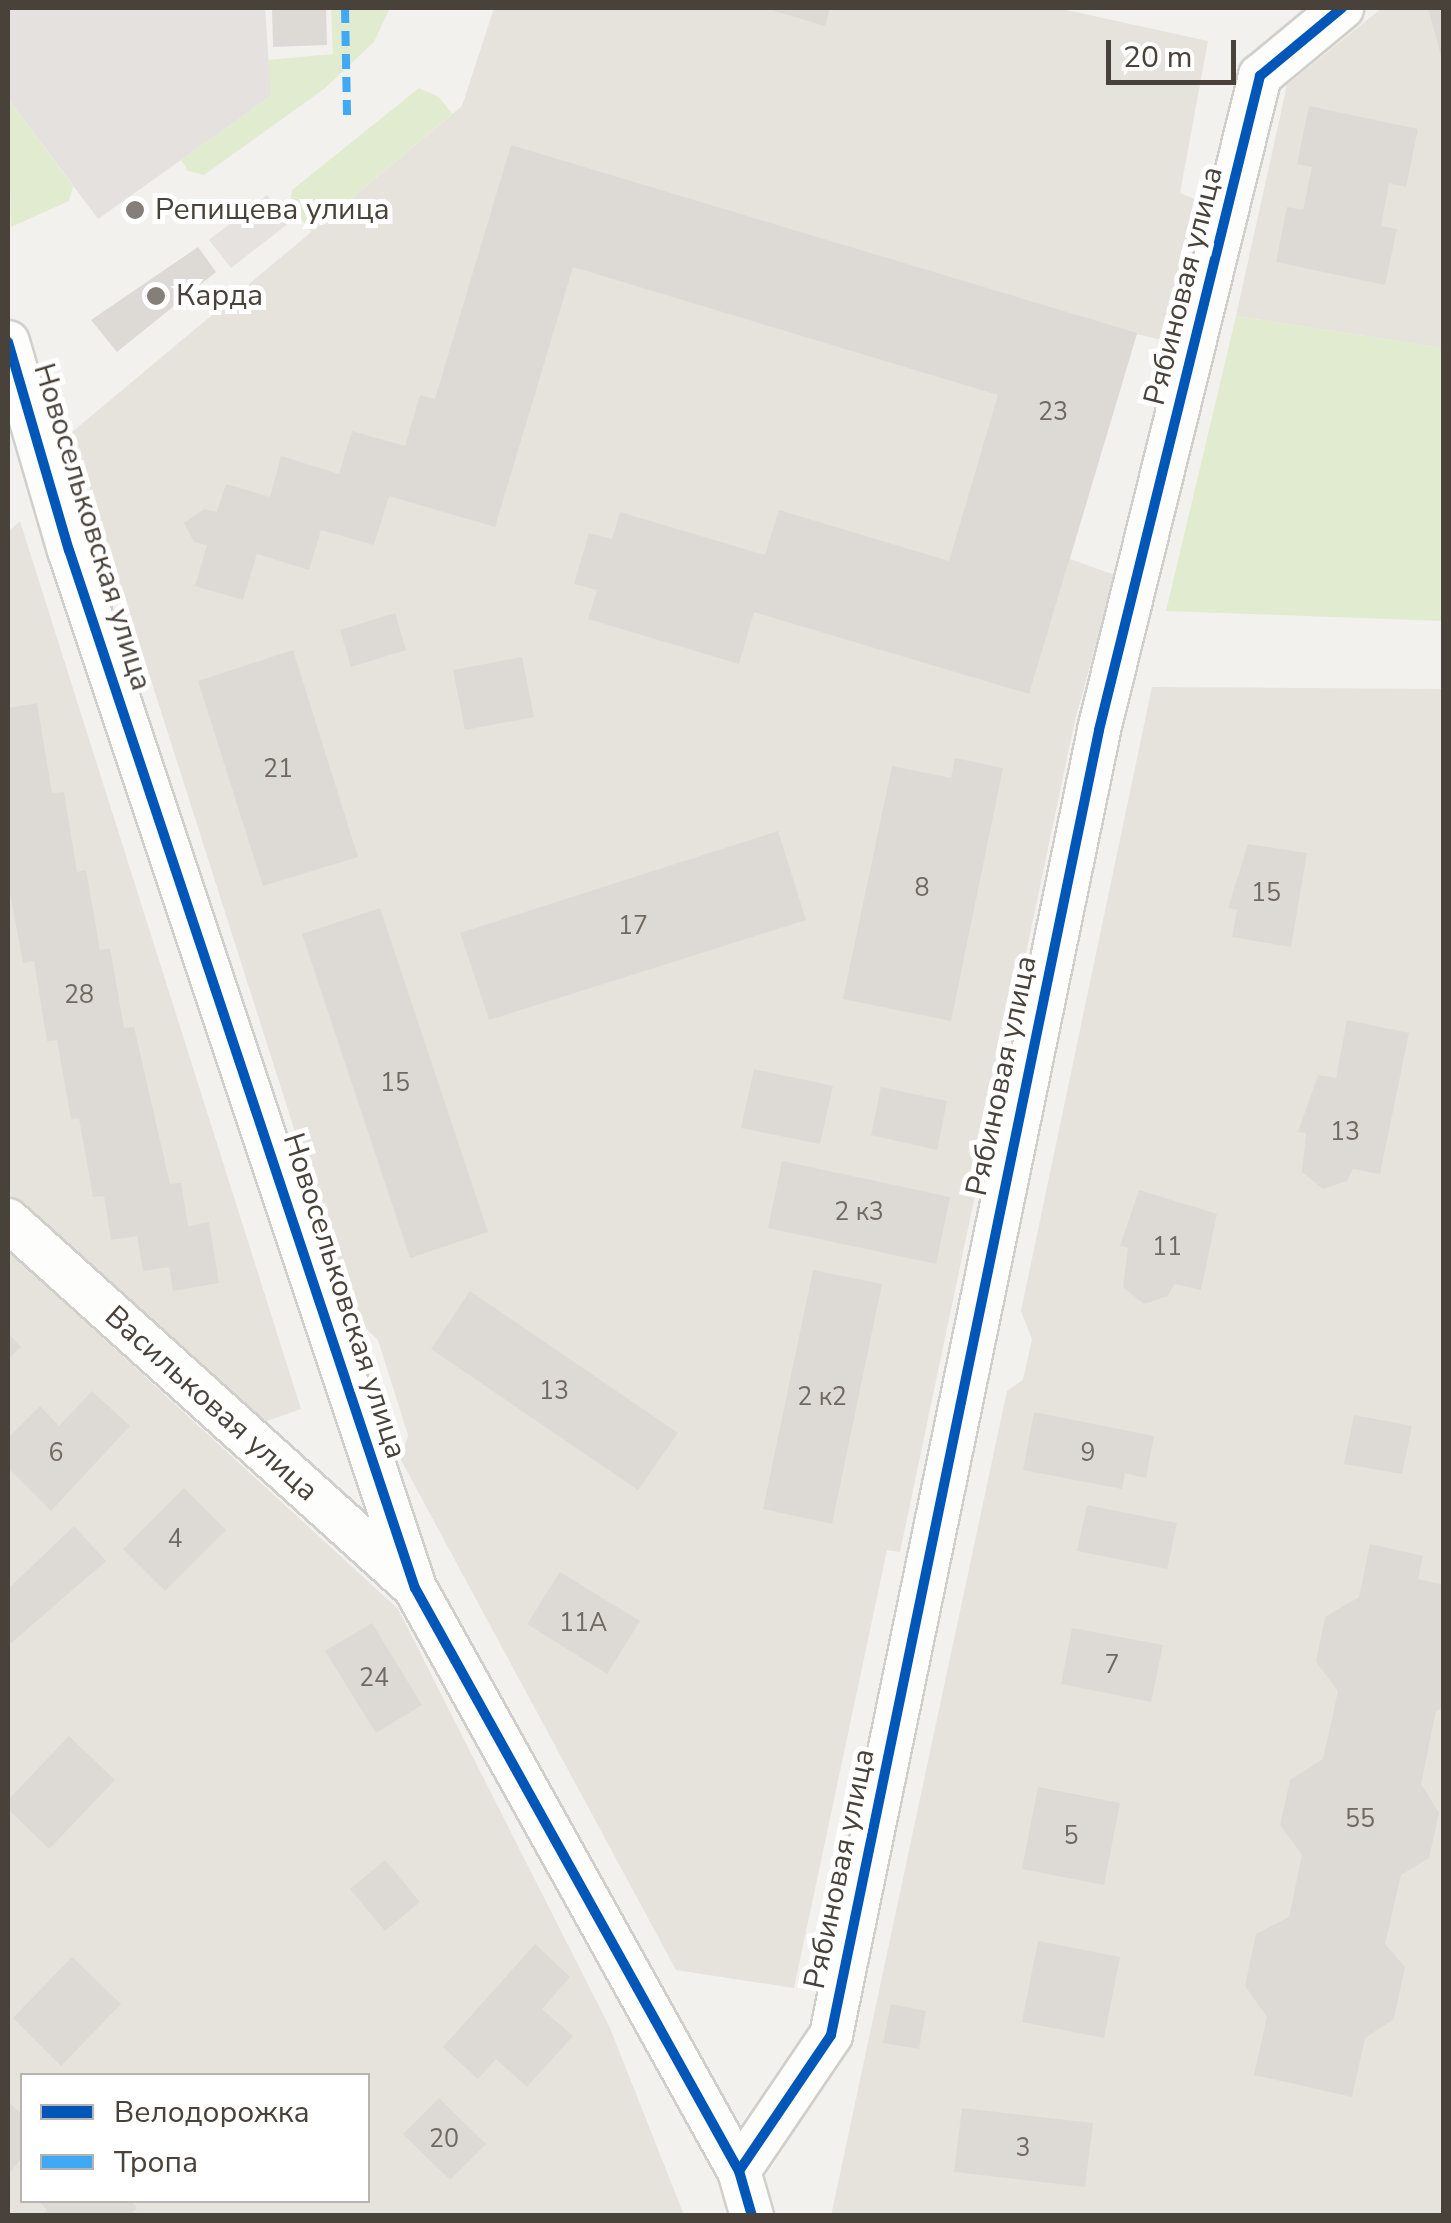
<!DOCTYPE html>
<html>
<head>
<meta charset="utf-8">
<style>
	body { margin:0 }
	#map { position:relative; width:1451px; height:2223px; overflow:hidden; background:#f3f1ee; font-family:"Nunito Sans",sans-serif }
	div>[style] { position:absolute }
	.residential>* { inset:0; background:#e6e2dc }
	.industrial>* { inset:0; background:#e5e1de }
	.green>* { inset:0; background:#e1ebd0 }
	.parking>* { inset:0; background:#e5e2df }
	.building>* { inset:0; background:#dddad6 }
	.roads { filter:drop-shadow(2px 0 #d1cfcb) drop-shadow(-2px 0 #d1cfcb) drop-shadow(0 2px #d1cfcb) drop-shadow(0 -2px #d1cfcb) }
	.minor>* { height:42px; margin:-21px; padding:0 21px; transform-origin:21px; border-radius:21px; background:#fdfdfc }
	.quiet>* { height:8px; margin-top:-4px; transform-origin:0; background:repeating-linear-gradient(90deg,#3fa9f5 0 15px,transparent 0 23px) }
	.cycleway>* { height:10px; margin:-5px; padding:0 5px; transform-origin:5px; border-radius:5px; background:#0057b8 }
	.dots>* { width:28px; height:28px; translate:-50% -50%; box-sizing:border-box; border:5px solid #fff; border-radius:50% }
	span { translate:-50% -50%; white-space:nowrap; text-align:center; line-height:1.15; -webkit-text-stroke:10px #fff; paint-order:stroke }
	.number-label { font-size:25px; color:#6f6962 }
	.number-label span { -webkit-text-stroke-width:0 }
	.poi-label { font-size:30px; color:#49423a }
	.left { translate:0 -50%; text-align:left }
	.street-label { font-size:30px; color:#49423a }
	.frame { position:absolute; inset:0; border:10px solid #49423a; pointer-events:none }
	.legend { position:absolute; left:20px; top:2073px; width:350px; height:130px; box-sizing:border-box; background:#fff; border:2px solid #b6b3b0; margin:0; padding:12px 18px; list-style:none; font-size:30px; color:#49423a }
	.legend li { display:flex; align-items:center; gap:20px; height:50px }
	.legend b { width:50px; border:2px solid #b6b3b0 }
	.scale { position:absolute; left:1106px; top:40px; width:130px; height:45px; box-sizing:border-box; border:5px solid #49423a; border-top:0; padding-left:12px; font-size:30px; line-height:35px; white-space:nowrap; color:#49423a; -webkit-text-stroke:8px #fff; paint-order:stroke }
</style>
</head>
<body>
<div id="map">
	<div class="residential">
		<i style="clip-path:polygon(494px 8px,1057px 8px,1208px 41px,1180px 193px,1202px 202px,1161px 340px,1137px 334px,1070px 559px,1115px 575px,1075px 720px,900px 1552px,887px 1550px,794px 1988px,676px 1970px,401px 1460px,408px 1435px,378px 1340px,354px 1317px,72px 432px,462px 106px)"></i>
		<i style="clip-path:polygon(1382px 8px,1443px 8px,1443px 348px,1236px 316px,1287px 85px)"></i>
		<i style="clip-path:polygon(20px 521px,301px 1409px,256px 1425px,8px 1195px,8px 532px)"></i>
		<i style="clip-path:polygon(1152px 687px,1443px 689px,1443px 2215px,831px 2216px,1007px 1391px,1023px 1380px,1032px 1339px,1021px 1311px)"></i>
		<i style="clip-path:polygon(evenodd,8px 1251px,398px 1609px,610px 2028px,684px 2215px,8px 2215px,8px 1251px,22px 2076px,368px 2076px,368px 2200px,22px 2200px,22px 2076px)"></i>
	</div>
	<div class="industrial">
		<i style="clip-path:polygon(8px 8px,265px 8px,271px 96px,98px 219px,8px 98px)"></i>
	</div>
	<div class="green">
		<i style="clip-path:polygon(331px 8px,390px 8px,374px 42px,324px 89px,204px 175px,188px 171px,181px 160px,271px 96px,268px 60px,333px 54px)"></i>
		<i style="clip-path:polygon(419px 88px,439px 97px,452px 114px,311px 232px,290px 204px,292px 190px)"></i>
		<i style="clip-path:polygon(8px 98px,73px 186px,69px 201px,11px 227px)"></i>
		<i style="clip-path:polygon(1236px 316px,1443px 348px,1443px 621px,1166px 611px)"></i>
	</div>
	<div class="parking">
		<i style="clip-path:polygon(267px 195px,289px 223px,231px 268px,209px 240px)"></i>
	</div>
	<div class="building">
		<i style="clip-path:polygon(272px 8px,326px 8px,327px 45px,273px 47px)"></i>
		<i style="clip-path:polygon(765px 8px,830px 8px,825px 26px)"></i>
		<i style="clip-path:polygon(1428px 8px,1444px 8px,1444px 59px,1442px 59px)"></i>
		<i style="clip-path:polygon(1309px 106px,1418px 129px,1406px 187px,1389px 183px,1381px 226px,1397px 229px,1385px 285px,1276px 262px,1287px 207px,1303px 210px,1312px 167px,1297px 164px)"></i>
		<i style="clip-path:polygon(511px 145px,1137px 333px,1029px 694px,754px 612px,739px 664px,588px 619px,597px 590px,574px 584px,589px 533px,612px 539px,620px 512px,765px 555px,779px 510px,949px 561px,998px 395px,573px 267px,495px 527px,389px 496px,374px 545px,321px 530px,309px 570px,257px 554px,243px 600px,195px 586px,207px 545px,194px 542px,184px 523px,204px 509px,217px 512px,226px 484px,270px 497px,281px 456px,339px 474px,352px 431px,405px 446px,420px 395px,435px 399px)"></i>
		<i style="clip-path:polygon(198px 247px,216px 272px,117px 352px,91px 320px)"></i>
		<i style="clip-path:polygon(395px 613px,406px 650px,351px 667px,340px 630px)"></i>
		<i style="clip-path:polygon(293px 650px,358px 857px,263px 886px,198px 681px)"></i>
		<i style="clip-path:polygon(522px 657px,534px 717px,465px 730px,453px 670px)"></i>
		<i style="clip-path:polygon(37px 703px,52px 793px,64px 792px,77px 872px,86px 870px,100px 950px,110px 948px,124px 1028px,134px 1027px,170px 1184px,181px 1183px,188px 1226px,209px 1222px,219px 1283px,173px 1291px,169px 1267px,143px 1271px,137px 1236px,111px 1240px,104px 1196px,93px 1197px,79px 1118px,71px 1119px,57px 1040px,47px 1041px,34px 961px,23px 963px,8px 883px,8px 708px)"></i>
		<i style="clip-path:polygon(955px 758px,1003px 768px,951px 1021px,843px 999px,892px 766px,951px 778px)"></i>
		<i style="clip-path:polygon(778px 831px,806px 920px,489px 1020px,460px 933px)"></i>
		<i style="clip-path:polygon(1248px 844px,1307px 853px,1291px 947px,1232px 937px,1237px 910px,1228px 908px)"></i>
		<i style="clip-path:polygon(380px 908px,488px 1232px,410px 1258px,302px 934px)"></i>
		<i style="clip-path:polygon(1347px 1020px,1409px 1033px,1380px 1174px,1353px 1169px,1347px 1181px,1323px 1189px,1302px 1172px,1306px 1133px,1298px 1132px,1318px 1075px,1336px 1078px)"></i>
		<i style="clip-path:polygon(754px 1069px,833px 1086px,820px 1144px,741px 1128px)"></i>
		<i style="clip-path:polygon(881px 1087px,947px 1101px,937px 1150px,871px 1135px)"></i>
		<i style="clip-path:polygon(782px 1161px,950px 1197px,936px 1264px,768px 1228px)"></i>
		<i style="clip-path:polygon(1139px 1190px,1217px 1214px,1201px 1290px,1174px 1284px,1168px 1296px,1144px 1304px,1123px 1287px,1128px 1248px,1120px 1246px)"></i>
		<i style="clip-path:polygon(813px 1270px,882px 1284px,832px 1524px,763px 1509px)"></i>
		<i style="clip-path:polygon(470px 1291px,678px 1433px,638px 1490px,431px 1349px)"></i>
		<i style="clip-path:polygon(8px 1333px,21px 1347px,8px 1359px)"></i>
		<i style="clip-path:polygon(92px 1391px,130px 1426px,51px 1511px,8px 1468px,8px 1438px,40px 1406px,59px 1426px)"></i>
		<i style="clip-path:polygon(1034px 1412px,1154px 1436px,1146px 1478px,1125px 1473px,1122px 1489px,1023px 1470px)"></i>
		<i style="clip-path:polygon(1354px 1415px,1412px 1426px,1402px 1474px,1344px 1464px)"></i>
		<i style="clip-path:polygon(184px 1488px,226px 1530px,165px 1591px,123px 1549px)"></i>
		<i style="clip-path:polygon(1087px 1505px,1177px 1523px,1167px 1569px,1077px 1551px)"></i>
		<i style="clip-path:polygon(74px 1526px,106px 1561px,10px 1644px,8px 1589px)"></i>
		<i style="clip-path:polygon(1370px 1544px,1423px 1556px,1418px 1579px,1444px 1585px,1444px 1707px,1436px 1711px,1421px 1784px,1439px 1813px,1429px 1858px,1401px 1875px,1385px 1944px,1405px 1967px,1394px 2019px,1365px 2038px,1352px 2097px,1254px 2075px,1267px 2017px,1245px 1986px,1256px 1934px,1289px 1917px,1302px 1855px,1280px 1825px,1290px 1780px,1323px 1759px,1338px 1691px,1316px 1662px,1325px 1617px,1359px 1597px)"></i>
		<i style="clip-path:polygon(560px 1572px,640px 1621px,607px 1674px,527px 1624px)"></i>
		<i style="clip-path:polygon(372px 1623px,422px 1705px,376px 1733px,325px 1651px)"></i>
		<i style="clip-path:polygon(1072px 1628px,1163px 1645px,1151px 1702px,1061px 1684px)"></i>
		<i style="clip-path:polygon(69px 1736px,115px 1780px,49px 1849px,8px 1809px,8px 1800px)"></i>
		<i style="clip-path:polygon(1038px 1787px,1120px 1803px,1104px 1885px,1022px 1869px)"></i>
		<i style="clip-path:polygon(385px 1860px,420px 1902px,385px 1931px,350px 1889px)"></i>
		<i style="clip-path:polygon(1038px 1941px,1120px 1957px,1104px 2038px,1022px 2022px)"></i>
		<i style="clip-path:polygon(535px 1944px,570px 1977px,542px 2009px,573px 2036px,527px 2087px,496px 2059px,478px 2079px,443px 2047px)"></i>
		<i style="clip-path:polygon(72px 1957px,121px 2004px,61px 2066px,13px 2018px)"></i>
		<i style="clip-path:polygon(891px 2004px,926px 2011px,919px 2049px,883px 2043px)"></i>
		<i style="clip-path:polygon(439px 2098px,486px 2144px,450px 2180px,403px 2134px)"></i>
		<i style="clip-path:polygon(8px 2101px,22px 2115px,22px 2158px,8px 2174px)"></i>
		<i style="clip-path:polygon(962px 2108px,1093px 2123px,1085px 2187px,954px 2172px)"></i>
		<i style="clip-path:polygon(38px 2200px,130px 2200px,137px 2208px,129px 2216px,40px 2216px,47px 2210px)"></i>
	</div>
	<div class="roads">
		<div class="minor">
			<i style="left:8px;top:342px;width:217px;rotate:73.7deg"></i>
			<i style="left:69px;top:550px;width:1094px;rotate:71.57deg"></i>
			<i style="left:415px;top:1588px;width:667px;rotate:60.94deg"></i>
			<i style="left:739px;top:2171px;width:47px;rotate:73.9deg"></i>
			<i style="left:8px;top:1220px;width:544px;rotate:42.1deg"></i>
			<i style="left:739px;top:2171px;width:164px;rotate:-55.9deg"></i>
			<i style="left:831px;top:2035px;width:1332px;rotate:-78.39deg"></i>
			<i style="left:1099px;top:730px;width:674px;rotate:-76.17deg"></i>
			<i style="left:1260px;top:76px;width:107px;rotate:-39.7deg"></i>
		</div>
	</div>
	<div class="quiet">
		<i style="left:345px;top:8px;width:109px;rotate:88.9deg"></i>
	</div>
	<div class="cycleway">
		<i style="left:8px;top:342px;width:217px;rotate:73.7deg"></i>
		<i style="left:69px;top:550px;width:1094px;rotate:71.57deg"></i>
		<i style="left:415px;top:1588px;width:667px;rotate:60.94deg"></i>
		<i style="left:739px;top:2171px;width:47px;rotate:73.9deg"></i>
		<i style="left:739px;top:2171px;width:164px;rotate:-55.9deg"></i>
		<i style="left:831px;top:2035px;width:1332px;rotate:-78.39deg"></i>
		<i style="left:1099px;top:730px;width:674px;rotate:-76.17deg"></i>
		<i style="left:1260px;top:76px;width:107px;rotate:-39.7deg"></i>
	</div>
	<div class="dots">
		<i style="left:135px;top:210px;background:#847f79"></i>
		<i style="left:156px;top:296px;background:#847f79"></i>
	</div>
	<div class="number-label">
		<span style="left:1053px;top:412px">23</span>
		<span style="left:278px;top:769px">21</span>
		<span style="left:922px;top:888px">8</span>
		<span style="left:1266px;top:893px">15</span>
		<span style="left:633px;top:926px">17</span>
		<span style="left:79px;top:995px">28</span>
		<span style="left:395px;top:1083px">15</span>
		<span style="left:1345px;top:1132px">13</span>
		<span style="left:859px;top:1212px">2 к3</span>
		<span style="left:1167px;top:1247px">11</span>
		<span style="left:554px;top:1391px">13</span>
		<span style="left:822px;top:1397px">2 к2</span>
		<span style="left:56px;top:1453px">6</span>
		<span style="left:1088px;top:1453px">9</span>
		<span style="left:175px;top:1539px">4</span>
		<span style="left:583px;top:1623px">11А</span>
		<span style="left:1112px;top:1665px">7</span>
		<span style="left:374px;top:1678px">24</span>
		<span style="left:1360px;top:1819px">55</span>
		<span style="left:1071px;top:1836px">5</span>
		<span style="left:444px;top:2139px">20</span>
		<span style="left:1023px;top:2148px">3</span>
	</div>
	<div class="poi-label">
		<span class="left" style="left:155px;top:210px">Репищева улица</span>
		<span class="left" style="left:176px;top:296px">Карда</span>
	</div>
	<div class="street-label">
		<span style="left:1184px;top:286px;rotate:-76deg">Рябиновая улица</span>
		<span style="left:92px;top:527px;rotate:73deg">Новосельковская улица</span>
		<span style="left:1002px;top:1076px;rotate:-78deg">Рябиновая улица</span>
		<span style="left:344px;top:1296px;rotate:72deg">Новосельковская улица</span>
		<span style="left:211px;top:1404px;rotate:42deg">Васильковая улица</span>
		<span style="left:840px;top:1869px;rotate:-78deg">Рябиновая улица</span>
	</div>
	<div class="frame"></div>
	<ul class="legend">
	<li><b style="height:12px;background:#0057b8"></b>Велодорожка</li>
	<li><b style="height:12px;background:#3fa9f5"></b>Тропа</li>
	</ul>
	<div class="scale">20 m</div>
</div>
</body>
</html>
